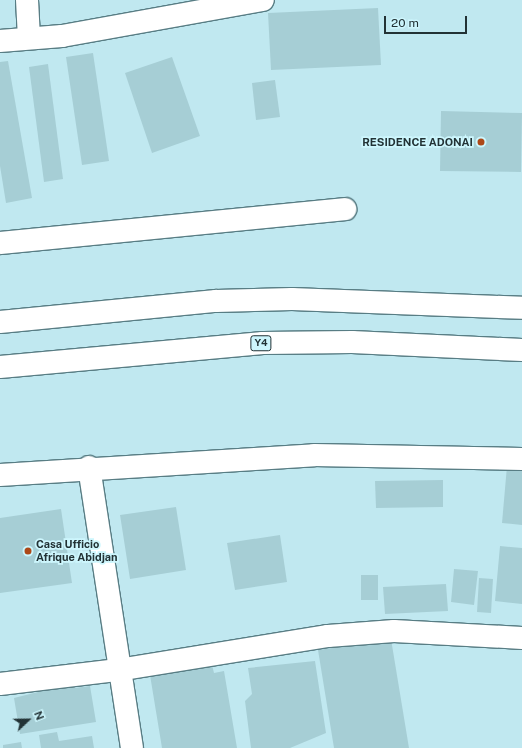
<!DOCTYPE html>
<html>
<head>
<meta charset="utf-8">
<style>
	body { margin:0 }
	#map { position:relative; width:522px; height:748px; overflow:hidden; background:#c0e8f0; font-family:"Public Sans",sans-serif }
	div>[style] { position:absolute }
	.building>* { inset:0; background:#a6ced5 }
	.roads { filter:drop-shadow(1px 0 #587d84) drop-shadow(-1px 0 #587d84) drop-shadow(0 1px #587d84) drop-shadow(0 -1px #587d84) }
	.minor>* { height:22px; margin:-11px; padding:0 11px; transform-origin:11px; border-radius:11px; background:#fff }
	.highway>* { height:22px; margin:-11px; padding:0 11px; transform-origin:11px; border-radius:11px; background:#fff }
	.dots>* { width:11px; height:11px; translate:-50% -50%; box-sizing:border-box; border:2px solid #cdf6fd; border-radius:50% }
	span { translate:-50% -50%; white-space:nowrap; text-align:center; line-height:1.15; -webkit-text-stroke:3.5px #cdf6fd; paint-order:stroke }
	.shield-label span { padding:1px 3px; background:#cdf6fd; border:1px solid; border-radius:3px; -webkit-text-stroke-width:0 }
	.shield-label { font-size:10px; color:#223235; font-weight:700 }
	.poi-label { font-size:11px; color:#223235; font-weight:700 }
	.right { translate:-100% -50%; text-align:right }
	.left { translate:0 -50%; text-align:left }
	.north { position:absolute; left:8px; top:700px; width:40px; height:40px; -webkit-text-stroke:3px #cdf6fd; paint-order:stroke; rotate:68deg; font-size:11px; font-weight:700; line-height:16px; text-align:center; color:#223235 }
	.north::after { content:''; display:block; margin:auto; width:14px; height:18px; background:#223235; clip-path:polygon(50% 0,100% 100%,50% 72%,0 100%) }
	.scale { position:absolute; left:384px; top:16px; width:83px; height:18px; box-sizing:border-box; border:2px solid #223235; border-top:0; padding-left:5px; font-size:12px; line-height:14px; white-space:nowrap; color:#223235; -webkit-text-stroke:3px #cdf6fd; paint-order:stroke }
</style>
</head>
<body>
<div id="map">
	<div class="building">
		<i style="clip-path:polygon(378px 8px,381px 65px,271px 70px,268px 13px)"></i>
		<i style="clip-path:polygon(93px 53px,109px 161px,82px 165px,66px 57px)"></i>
		<i style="clip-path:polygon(172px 57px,200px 136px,152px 153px,125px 73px)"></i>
		<i style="clip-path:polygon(8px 61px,32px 198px,6px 203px,0 166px,0 62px)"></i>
		<i style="clip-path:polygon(48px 64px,63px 179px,44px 182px,29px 67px)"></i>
		<i style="clip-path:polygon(275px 80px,280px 117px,256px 120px,252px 83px)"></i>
		<i style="clip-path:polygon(441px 111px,522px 113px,521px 172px,440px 171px)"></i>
		<i style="clip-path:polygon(507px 466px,522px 468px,522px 525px,502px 523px)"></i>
		<i style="clip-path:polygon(443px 480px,443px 507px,376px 508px,375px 481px)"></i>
		<i style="clip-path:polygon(176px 507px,186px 570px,130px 579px,120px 515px)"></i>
		<i style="clip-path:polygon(61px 509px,72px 583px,0 593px,0 518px)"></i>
		<i style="clip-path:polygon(280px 535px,287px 582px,235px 590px,227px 543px)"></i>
		<i style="clip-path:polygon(500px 546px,522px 548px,522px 604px,495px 601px)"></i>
		<i style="clip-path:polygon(454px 569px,478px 571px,474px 605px,451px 602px)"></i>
		<i style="clip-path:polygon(361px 575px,378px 575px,378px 600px,361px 600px)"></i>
		<i style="clip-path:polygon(479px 578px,493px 579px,491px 613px,477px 612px)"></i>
		<i style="clip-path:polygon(446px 584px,448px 611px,385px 614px,383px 587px)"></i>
		<i style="clip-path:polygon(391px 639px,409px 748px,334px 748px,318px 650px)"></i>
		<i style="clip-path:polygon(315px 661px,326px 733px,290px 748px,251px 748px,245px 701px,252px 694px,248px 668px)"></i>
		<i style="clip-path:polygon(212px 665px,214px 673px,224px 671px,237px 748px,162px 748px,150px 675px)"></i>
		<i style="clip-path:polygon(74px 683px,75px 688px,90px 686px,96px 722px,20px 734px,14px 698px)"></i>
		<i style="clip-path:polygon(57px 732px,59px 741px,92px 736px,94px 748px,41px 748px,39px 735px)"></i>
		<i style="clip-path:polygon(21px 742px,22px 748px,3px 748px,3px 745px)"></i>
	</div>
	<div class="roads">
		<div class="minor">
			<i style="left:27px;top:0;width:38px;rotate:87deg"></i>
			<i style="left:0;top:41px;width:62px;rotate:-4.6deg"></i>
			<i style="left:62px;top:36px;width:204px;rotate:-10.2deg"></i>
			<i style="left:0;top:243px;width:347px;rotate:-5.6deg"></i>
			<i style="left:89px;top:467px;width:284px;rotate:81.3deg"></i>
			<i style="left:0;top:475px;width:315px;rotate:-3.6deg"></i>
			<i style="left:314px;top:455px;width:208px;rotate:1.1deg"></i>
			<i style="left:0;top:684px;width:119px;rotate:-6.8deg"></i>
			<i style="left:118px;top:670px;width:213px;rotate:-9.2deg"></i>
			<i style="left:328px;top:636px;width:66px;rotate:-4.3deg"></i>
			<i style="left:394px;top:631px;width:128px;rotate:3.1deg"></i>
		</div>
		<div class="highway">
			<i style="left:0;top:322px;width:217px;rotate:-5.6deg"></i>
			<i style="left:216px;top:301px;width:76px;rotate:-1.5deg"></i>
			<i style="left:292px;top:299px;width:230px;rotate:2.2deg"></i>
			<i style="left:0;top:367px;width:264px;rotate:-5.2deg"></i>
			<i style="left:263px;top:343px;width:89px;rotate:-0.6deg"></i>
			<i style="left:352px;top:342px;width:170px;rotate:2.7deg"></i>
		</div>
	</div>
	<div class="dots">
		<i style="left:481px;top:142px;background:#ad4818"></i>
		<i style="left:28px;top:551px;background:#ad4818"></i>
	</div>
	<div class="shield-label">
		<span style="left:261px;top:343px">Y4</span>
	</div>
	<div class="poi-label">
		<span class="right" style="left:473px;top:142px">RESIDENCE ADONAI</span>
		<span class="left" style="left:36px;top:551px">Casa Ufficio<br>Afrique Abidjan</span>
	</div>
	<div class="north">N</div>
	<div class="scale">20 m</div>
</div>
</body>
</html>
